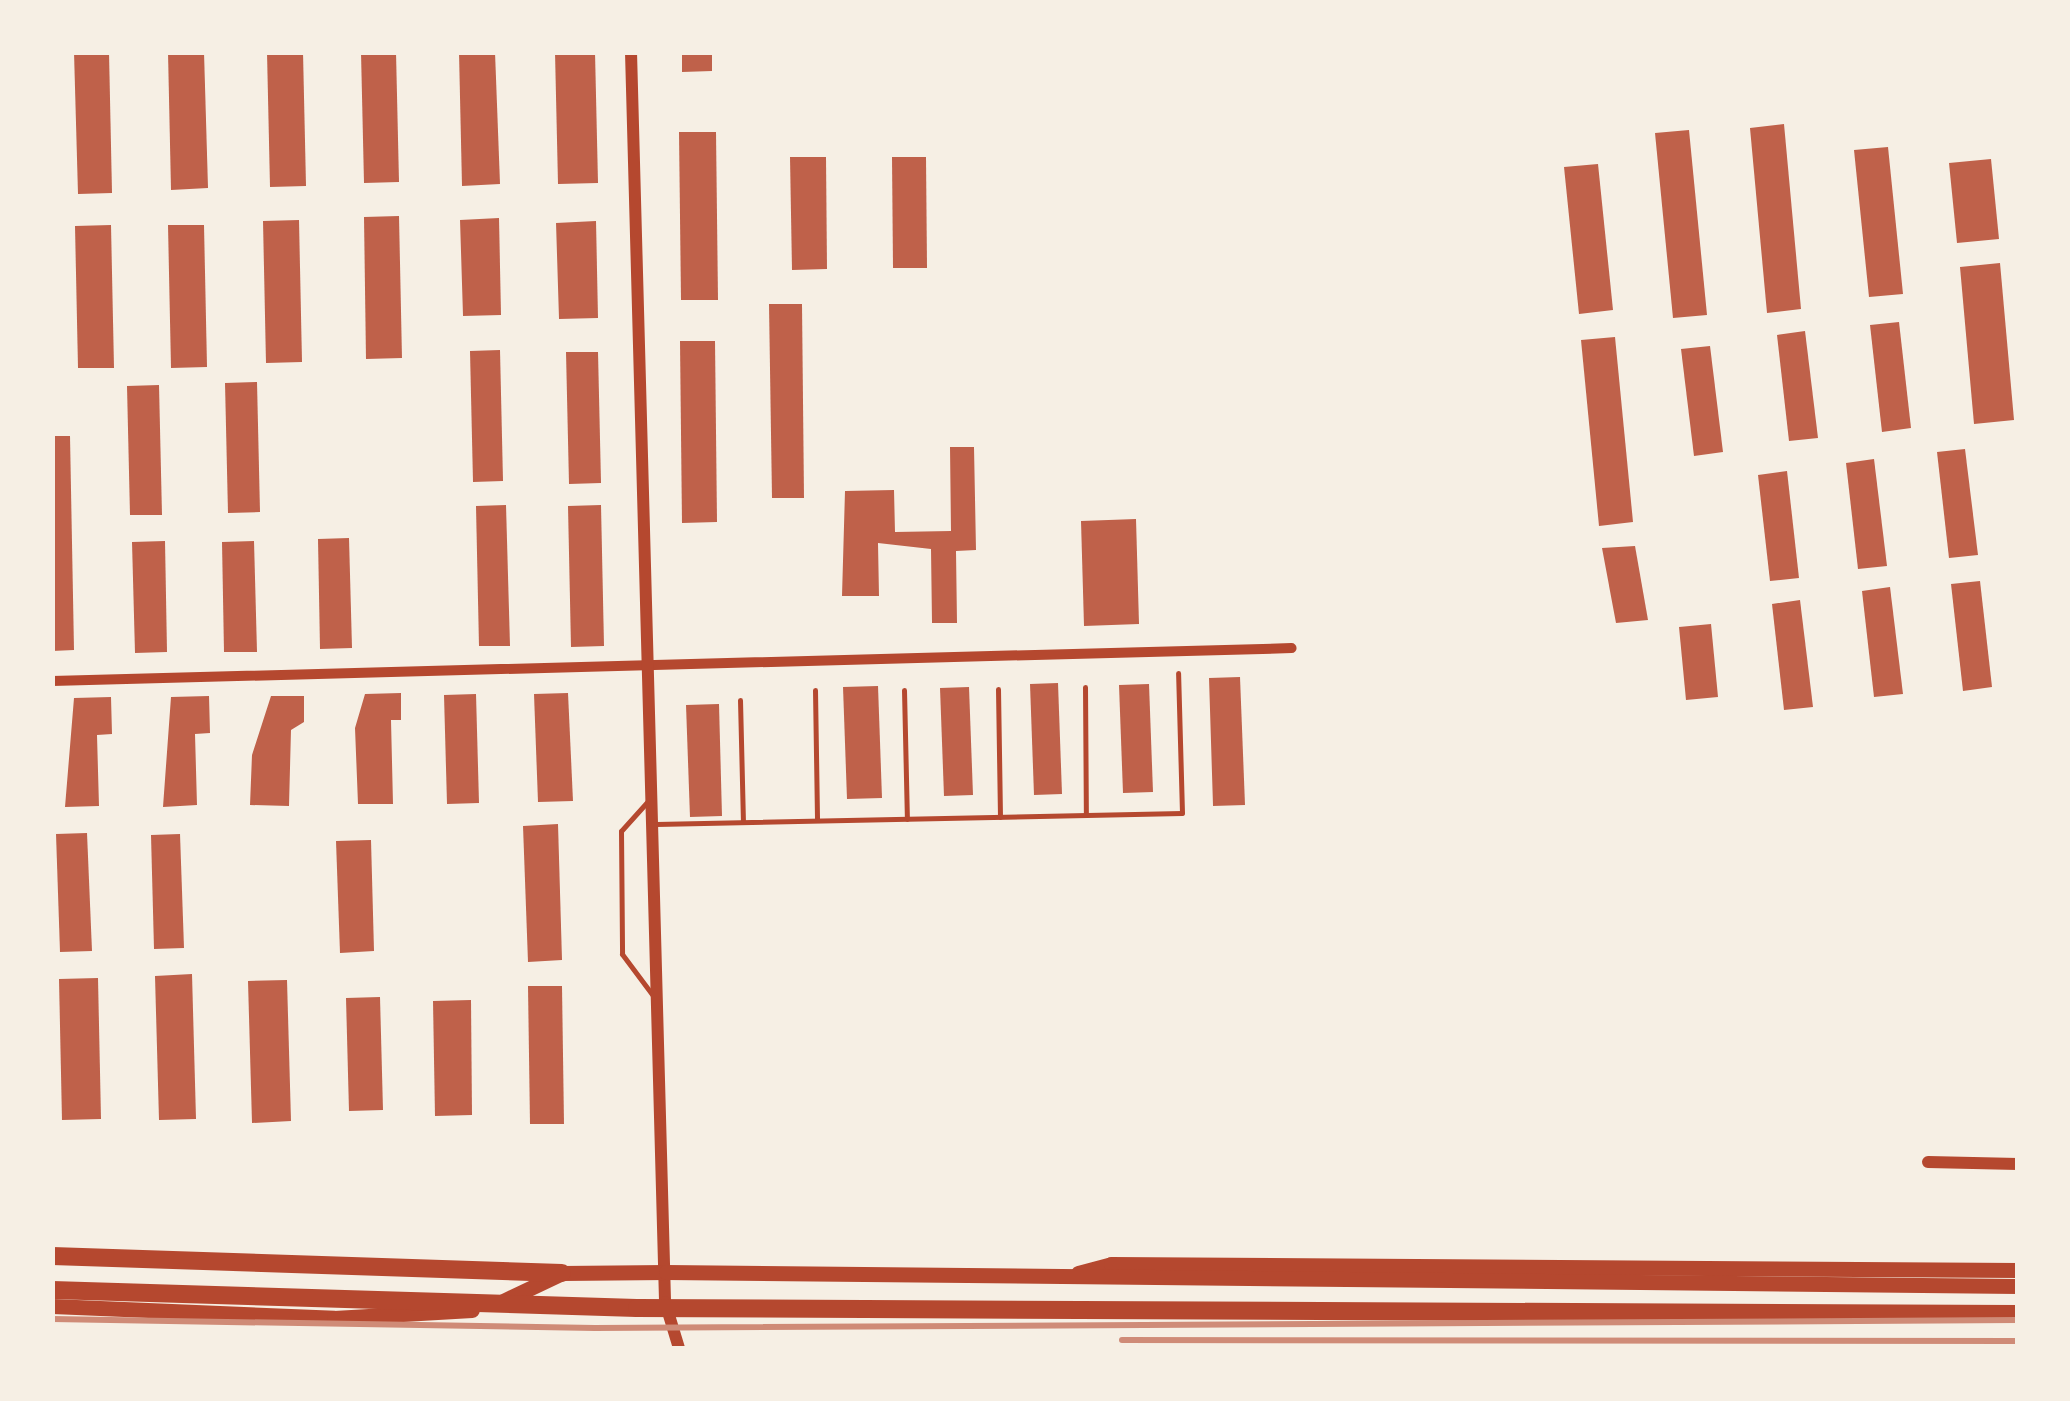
<!DOCTYPE html>
<html>
<head>
<meta charset="utf-8">
<style>
	body { margin:0 }
	#map { position:relative; width:2070px; height:1401px; overflow:hidden; background:#f6efe4; font-family:"Public Sans",sans-serif }
	div>[style] { position:absolute }
	.building>* { inset:0; background:#bf614a }
	.service>* { height:5px; margin:-2.5px; padding:0 2.5px; transform-origin:2.5px; border-radius:2.5px; background:#b5482f }
	.minor>* { height:10px; margin:-5px; padding:0 5px; transform-origin:5px; border-radius:5px; background:#b5482f }
	.tertiary>* { height:12px; margin:-6px; padding:0 6px; transform-origin:6px; border-radius:6px; background:#b5482f }
	.primary>* { height:15px; margin:-7.5px; padding:0 7.5px; transform-origin:7.5px; border-radius:7.5px; background:#b5482f }
	.trunk>* { height:18px; margin:-9px; padding:0 9px; transform-origin:9px; border-radius:9px; background:#b5482f }
	.rail>* { height:6px; margin:-3px; padding:0 3px; transform-origin:3px; border-radius:3px; background:#cf8b77 }
	span { translate:-50% -50%; white-space:nowrap; text-align:center; line-height:1.15; -webkit-text-stroke:10px #f6efe4; paint-order:stroke }
	.frame { position:absolute; inset:0; border:55px solid #f6efe4; pointer-events:none }
</style>
</head>
<body>
<div id="map">
	<div class="building">
		<i style="clip-path:polygon(74px 52px,109px 52px,112px 193px,78px 194px)"></i>
		<i style="clip-path:polygon(168px 52px,204px 52px,208px 188px,171px 190px)"></i>
		<i style="clip-path:polygon(267px 52px,303px 52px,306px 186px,270px 187px)"></i>
		<i style="clip-path:polygon(361px 52px,396px 52px,399px 182px,364px 183px)"></i>
		<i style="clip-path:polygon(459px 52px,495px 52px,500px 184px,462px 186px)"></i>
		<i style="clip-path:polygon(555px 52px,595px 52px,598px 183px,558px 184px)"></i>
		<i style="clip-path:polygon(682px 52px,712px 52px,712px 71px,682px 72px)"></i>
		<i style="clip-path:polygon(1784px 124px,1801px 309px,1767px 313px,1750px 128px)"></i>
		<i style="clip-path:polygon(1689px 130px,1707px 315px,1673px 318px,1655px 133px)"></i>
		<i style="clip-path:polygon(679px 132px,716px 132px,718px 300px,681px 300px)"></i>
		<i style="clip-path:polygon(1888px 147px,1903px 294px,1869px 297px,1854px 150px)"></i>
		<i style="clip-path:polygon(790px 157px,826px 157px,827px 269px,792px 270px)"></i>
		<i style="clip-path:polygon(892px 157px,926px 157px,927px 268px,893px 268px)"></i>
		<i style="clip-path:polygon(1991px 159px,1999px 239px,1957px 243px,1949px 163px)"></i>
		<i style="clip-path:polygon(1598px 164px,1613px 310px,1579px 314px,1564px 167px)"></i>
		<i style="clip-path:polygon(399px 216px,402px 358px,366px 359px,364px 217px)"></i>
		<i style="clip-path:polygon(499px 218px,501px 315px,463px 316px,460px 220px)"></i>
		<i style="clip-path:polygon(299px 220px,302px 362px,266px 363px,263px 221px)"></i>
		<i style="clip-path:polygon(596px 221px,598px 318px,559px 319px,556px 223px)"></i>
		<i style="clip-path:polygon(111px 225px,114px 368px,78px 368px,75px 226px)"></i>
		<i style="clip-path:polygon(168px 225px,204px 225px,207px 367px,171px 368px)"></i>
		<i style="clip-path:polygon(2000px 263px,2014px 420px,1974px 424px,1960px 267px)"></i>
		<i style="clip-path:polygon(769px 304px,802px 304px,804px 498px,772px 498px)"></i>
		<i style="clip-path:polygon(1899px 322px,1911px 428px,1882px 432px,1870px 325px)"></i>
		<i style="clip-path:polygon(1805px 331px,1818px 438px,1789px 441px,1777px 335px)"></i>
		<i style="clip-path:polygon(1615px 337px,1633px 522px,1599px 526px,1581px 340px)"></i>
		<i style="clip-path:polygon(680px 341px,715px 341px,717px 522px,682px 523px)"></i>
		<i style="clip-path:polygon(1710px 346px,1723px 452px,1694px 456px,1681px 349px)"></i>
		<i style="clip-path:polygon(500px 350px,503px 481px,473px 482px,470px 351px)"></i>
		<i style="clip-path:polygon(566px 352px,598px 352px,601px 483px,569px 484px)"></i>
		<i style="clip-path:polygon(257px 382px,260px 512px,228px 513px,225px 383px)"></i>
		<i style="clip-path:polygon(159px 385px,162px 515px,130px 515px,127px 386px)"></i>
		<i style="clip-path:polygon(52px 436px,70px 436px,74px 650px,52px 651px)"></i>
		<i style="clip-path:polygon(950px 447px,974px 447px,976px 550px,956px 551px,957px 623px,932px 623px,931px 549px,878px 543px,879px 596px,842px 596px,845px 491px,894px 490px,895px 532px,951px 531px)"></i>
		<i style="clip-path:polygon(1965px 449px,1978px 555px,1949px 558px,1937px 452px)"></i>
		<i style="clip-path:polygon(1874px 459px,1887px 566px,1858px 569px,1846px 463px)"></i>
		<i style="clip-path:polygon(1787px 471px,1799px 578px,1770px 581px,1758px 475px)"></i>
		<i style="clip-path:polygon(506px 505px,510px 646px,479px 646px,476px 506px)"></i>
		<i style="clip-path:polygon(601px 505px,604px 646px,571px 647px,568px 506px)"></i>
		<i style="clip-path:polygon(1136px 519px,1139px 624px,1084px 626px,1081px 521px)"></i>
		<i style="clip-path:polygon(349px 538px,352px 648px,320px 649px,318px 539px)"></i>
		<i style="clip-path:polygon(165px 541px,167px 652px,135px 653px,132px 542px)"></i>
		<i style="clip-path:polygon(254px 541px,257px 652px,224px 652px,222px 542px)"></i>
		<i style="clip-path:polygon(1635px 546px,1648px 620px,1616px 623px,1602px 548px)"></i>
		<i style="clip-path:polygon(1980px 581px,1992px 687px,1963px 691px,1951px 584px)"></i>
		<i style="clip-path:polygon(1890px 587px,1903px 694px,1874px 697px,1862px 591px)"></i>
		<i style="clip-path:polygon(1800px 600px,1813px 707px,1784px 710px,1772px 604px)"></i>
		<i style="clip-path:polygon(1711px 624px,1718px 697px,1686px 700px,1679px 627px)"></i>
		<i style="clip-path:polygon(1240px 677px,1245px 805px,1213px 806px,1209px 678px)"></i>
		<i style="clip-path:polygon(1058px 683px,1062px 794px,1034px 795px,1030px 684px)"></i>
		<i style="clip-path:polygon(1149px 684px,1153px 792px,1123px 793px,1119px 685px)"></i>
		<i style="clip-path:polygon(878px 686px,882px 798px,847px 799px,843px 687px)"></i>
		<i style="clip-path:polygon(969px 687px,973px 795px,944px 796px,940px 688px)"></i>
		<i style="clip-path:polygon(401px 693px,401px 720px,391px 720px,393px 804px,358px 804px,355px 728px,365px 694px)"></i>
		<i style="clip-path:polygon(568px 693px,573px 801px,538px 802px,534px 694px)"></i>
		<i style="clip-path:polygon(476px 694px,479px 803px,447px 804px,444px 695px)"></i>
		<i style="clip-path:polygon(209px 696px,210px 733px,195px 734px,197px 805px,163px 807px,171px 697px)"></i>
		<i style="clip-path:polygon(271px 696px,304px 696px,304px 722px,291px 730px,289px 806px,250px 805px,252px 755px)"></i>
		<i style="clip-path:polygon(111px 697px,112px 734px,97px 735px,99px 806px,65px 807px,74px 698px)"></i>
		<i style="clip-path:polygon(719px 704px,722px 816px,690px 817px,686px 705px)"></i>
		<i style="clip-path:polygon(558px 824px,562px 960px,528px 962px,523px 826px)"></i>
		<i style="clip-path:polygon(87px 833px,92px 951px,60px 952px,56px 834px)"></i>
		<i style="clip-path:polygon(180px 834px,184px 948px,154px 949px,151px 835px)"></i>
		<i style="clip-path:polygon(371px 840px,374px 951px,340px 953px,336px 841px)"></i>
		<i style="clip-path:polygon(192px 974px,196px 1119px,159px 1120px,155px 976px)"></i>
		<i style="clip-path:polygon(98px 978px,101px 1119px,62px 1120px,59px 979px)"></i>
		<i style="clip-path:polygon(287px 980px,291px 1121px,252px 1123px,248px 981px)"></i>
		<i style="clip-path:polygon(528px 986px,562px 986px,564px 1124px,530px 1124px)"></i>
		<i style="clip-path:polygon(380px 997px,383px 1110px,349px 1111px,346px 998px)"></i>
		<i style="clip-path:polygon(471px 1000px,472px 1115px,435px 1116px,433px 1001px)"></i>
	</div>
	<div class="service">
		<i style="left:1085px;top:687px;width:128px;rotate:89.6deg"></i>
		<i style="left:998px;top:689px;width:128px;rotate:89.1deg"></i>
		<i style="left:815px;top:690px;width:130px;rotate:89.1deg"></i>
		<i style="left:904px;top:690px;width:129px;rotate:88.7deg"></i>
		<i style="left:740px;top:700px;width:122px;rotate:88.6deg"></i>
		<i style="left:648px;top:801px;width:40px;rotate:132deg"></i>
		<i style="left:621px;top:831px;width:123px;rotate:89.5deg"></i>
		<i style="left:622px;top:954px;width:54px;rotate:53.3deg"></i>
		<i style="left:656px;top:824px;width:526px;rotate:-1.2deg"></i>
		<i style="left:1182px;top:813px;width:140px;rotate:-91.6deg"></i>
	</div>
	<div class="minor">
		<i style="left:52px;top:681px;width:1240px;rotate:-1.52deg"></i>
	</div>
	<div class="tertiary">
		<i style="left:631px;top:52px;width:1250px;rotate:88.44deg"></i>
		<i style="left:665px;top:1302px;width:48px;rotate:73.1deg"></i>
		<i style="left:1928px;top:1162px;width:90px;rotate:1.3deg"></i>
	</div>
	<div class="primary">
		<i style="left:1078px;top:1273px;width:34px;rotate:-15deg"></i>
		<i style="left:1111px;top:1264px;width:907px;rotate:0.38deg"></i>
		<i style="left:503px;top:1301px;width:65px;rotate:-25.4deg"></i>
		<i style="left:562px;top:1273px;width:104px;rotate:-0.6deg"></i>
		<i style="left:666px;top:1272px;width:1352px;rotate:0.59deg"></i>
		<i style="left:52px;top:1306px;width:282px;rotate:2.4deg"></i>
		<i style="left:334px;top:1318px;width:138px;rotate:-3.3deg"></i>
	</div>
	<div class="trunk">
		<i style="left:52px;top:1256px;width:510px;rotate:1.91deg"></i>
		<i style="left:52px;top:1290px;width:585px;rotate:1.76deg"></i>
		<i style="left:637px;top:1308px;width:1381px;rotate:0.25deg"></i>
	</div>
	<div class="rail">
		<i style="left:52px;top:1319px;width:543px;rotate:0.95deg"></i>
		<i style="left:595px;top:1328px;width:1423px;rotate:-0.32deg"></i>
		<i style="left:1122px;top:1340px;width:896px;rotate:0.06deg"></i>
	</div>
	<div class="frame"></div>
</div>
</body>
</html>
